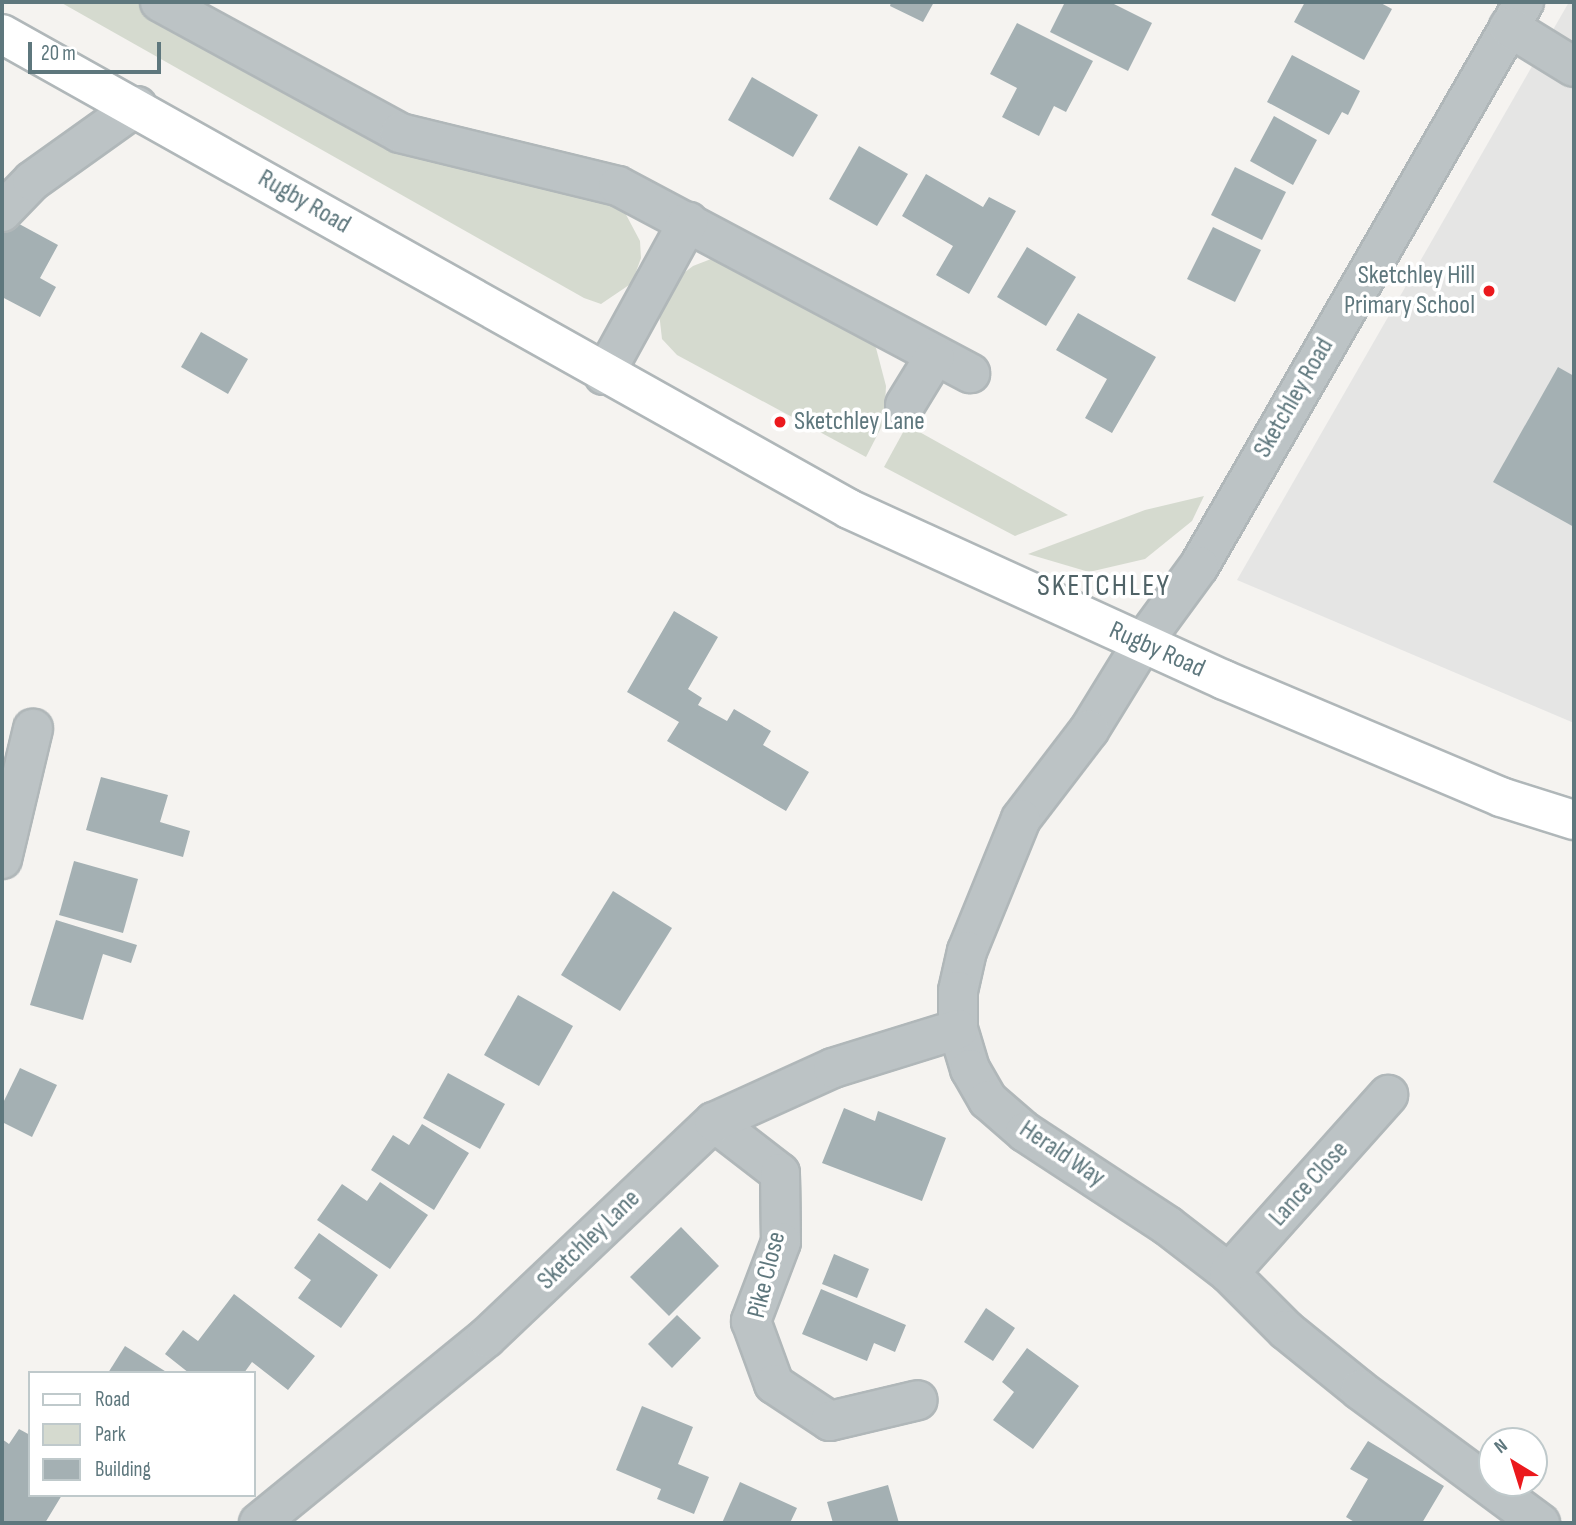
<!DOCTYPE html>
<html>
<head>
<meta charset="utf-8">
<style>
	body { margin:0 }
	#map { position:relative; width:1576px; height:1525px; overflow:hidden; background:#f5f3f0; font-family:"Sofia Sans Condensed",sans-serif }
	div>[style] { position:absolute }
	.built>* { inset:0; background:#e5e5e4 }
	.green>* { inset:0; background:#d5dacf }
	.building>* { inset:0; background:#a4b0b3 }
	.roads { filter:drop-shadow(2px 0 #b0b7b9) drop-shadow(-2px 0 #b0b7b9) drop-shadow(0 2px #b0b7b9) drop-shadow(0 -2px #b0b7b9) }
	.minor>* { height:38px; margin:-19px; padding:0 19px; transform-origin:19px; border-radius:19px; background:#bcc3c5 }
	.major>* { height:38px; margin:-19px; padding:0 19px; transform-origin:19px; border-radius:19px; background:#fff }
	.dots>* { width:19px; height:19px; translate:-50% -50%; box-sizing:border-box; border:4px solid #fff; border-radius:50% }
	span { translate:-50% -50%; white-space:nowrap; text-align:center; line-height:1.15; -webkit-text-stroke:7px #fff; paint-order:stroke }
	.street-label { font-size:26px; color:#5e777d }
	.poi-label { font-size:26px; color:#5e777d }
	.right { translate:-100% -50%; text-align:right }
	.left { translate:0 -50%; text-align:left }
	.quarter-label { font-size:30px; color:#506367; letter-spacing:2px }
	.frame { position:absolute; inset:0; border:4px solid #5e777d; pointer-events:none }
	.legend { position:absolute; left:28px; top:1371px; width:228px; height:126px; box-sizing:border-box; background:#fff; border:2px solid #bfc9cb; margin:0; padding:9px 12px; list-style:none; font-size:21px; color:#5e777d }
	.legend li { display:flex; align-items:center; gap:14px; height:35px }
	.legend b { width:35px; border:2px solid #bfc9cb }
	.north { position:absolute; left:1478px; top:1427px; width:70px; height:70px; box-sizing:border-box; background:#fff; border:2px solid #bfc9cb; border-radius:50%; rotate:322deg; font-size:19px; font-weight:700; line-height:28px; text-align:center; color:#5e777d }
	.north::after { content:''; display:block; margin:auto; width:24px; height:32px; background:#eb191d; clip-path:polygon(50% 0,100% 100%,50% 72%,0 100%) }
	.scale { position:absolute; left:28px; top:42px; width:133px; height:32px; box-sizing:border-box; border:4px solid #5e777d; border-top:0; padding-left:9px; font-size:21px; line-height:24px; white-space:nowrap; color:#5e777d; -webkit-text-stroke:5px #fff; paint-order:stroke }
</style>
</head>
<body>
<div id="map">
	<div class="built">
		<i style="clip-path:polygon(1569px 2px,1574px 2px,1574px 723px,1237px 580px)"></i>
	</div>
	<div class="green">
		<i style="clip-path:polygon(60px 2px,146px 2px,400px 142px,486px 174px,622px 207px,640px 241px,641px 258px,632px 283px,601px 304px,584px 298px)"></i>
		<i style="clip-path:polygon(711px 259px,734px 262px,864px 331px,876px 348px,886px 386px,884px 422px,866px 457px,677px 355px,662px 339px,658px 304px,669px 284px,693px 266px)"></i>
		<i style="clip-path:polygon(907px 425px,1068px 515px,1015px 536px,884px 467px)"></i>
		<i style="clip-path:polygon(1204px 496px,1192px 521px,1145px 559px,1089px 572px,1028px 554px,1145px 510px)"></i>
	</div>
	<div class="building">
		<i style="clip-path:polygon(891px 2px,934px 2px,923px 22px,890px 6px)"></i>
		<i style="clip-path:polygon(1065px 2px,1110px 2px,1152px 23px,1128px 71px,1050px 32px)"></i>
		<i style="clip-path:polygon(1305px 2px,1379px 2px,1392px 9px,1364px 60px,1294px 22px)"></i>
		<i style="clip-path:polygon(1017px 23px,1093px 61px,1066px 112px,1054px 106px,1039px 136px,1002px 117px,1017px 88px,990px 74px)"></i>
		<i style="clip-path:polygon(1292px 55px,1360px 91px,1348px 115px,1342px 112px,1329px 135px,1267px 102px)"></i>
		<i style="clip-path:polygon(752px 77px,818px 115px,793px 157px,728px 120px)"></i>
		<i style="clip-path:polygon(1274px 116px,1317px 140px,1293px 185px,1250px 161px)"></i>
		<i style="clip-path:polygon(859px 146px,908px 174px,877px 226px,829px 199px)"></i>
		<i style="clip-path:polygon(1235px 167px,1286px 192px,1262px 240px,1211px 215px)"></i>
		<i style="clip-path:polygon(926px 174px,983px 207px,989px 197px,1016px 211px,969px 294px,936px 275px,953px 246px,902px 216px)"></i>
		<i style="clip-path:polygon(10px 219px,58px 245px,40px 278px,56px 287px,40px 317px,2px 297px,2px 234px)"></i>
		<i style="clip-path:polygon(1213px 227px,1261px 250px,1235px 302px,1187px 279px)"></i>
		<i style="clip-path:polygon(1027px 247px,1076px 277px,1046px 326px,997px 297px)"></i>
		<i style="clip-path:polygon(1078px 313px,1156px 357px,1112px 433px,1085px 418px,1107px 379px,1056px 350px)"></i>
		<i style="clip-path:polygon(201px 332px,248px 359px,228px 394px,181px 367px)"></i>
		<i style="clip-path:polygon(1558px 367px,1574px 376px,1574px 527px,1493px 482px)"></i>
		<i style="clip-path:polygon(674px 611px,718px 637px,688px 689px,702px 698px,698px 705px,727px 721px,734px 709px,771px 731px,763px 745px,809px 772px,786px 811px,667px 741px,679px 722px,627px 692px)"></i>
		<i style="clip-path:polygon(101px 777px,168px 795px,160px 822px,190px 831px,183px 857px,86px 830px)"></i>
		<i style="clip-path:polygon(74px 861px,138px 879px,123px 933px,59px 915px)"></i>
		<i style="clip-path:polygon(613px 891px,672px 928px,620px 1011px,561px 975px)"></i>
		<i style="clip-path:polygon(56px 920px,137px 945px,131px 963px,103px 954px,83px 1020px,30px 1005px)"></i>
		<i style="clip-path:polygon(518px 995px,573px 1026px,539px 1086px,484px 1055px)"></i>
		<i style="clip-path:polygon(20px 1068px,57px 1085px,32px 1137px,2px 1122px,2px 1105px)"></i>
		<i style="clip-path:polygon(448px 1073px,505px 1104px,480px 1149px,423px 1118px)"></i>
		<i style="clip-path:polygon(844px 1108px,875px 1121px,878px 1111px,946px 1138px,922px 1201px,822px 1163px)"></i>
		<i style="clip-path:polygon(422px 1124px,469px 1153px,434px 1210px,371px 1170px,393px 1135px,409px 1145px)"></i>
		<i style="clip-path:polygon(380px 1182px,428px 1215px,390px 1269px,317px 1220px,342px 1184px,367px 1201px)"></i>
		<i style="clip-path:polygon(681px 1227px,719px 1266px,669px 1316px,630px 1277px)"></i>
		<i style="clip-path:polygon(319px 1233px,378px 1275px,341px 1328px,298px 1298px,311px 1280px,294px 1268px)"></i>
		<i style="clip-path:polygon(834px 1254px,869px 1269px,857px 1298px,822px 1284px)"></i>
		<i style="clip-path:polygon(821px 1289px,906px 1325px,895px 1352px,874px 1343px,867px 1361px,802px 1334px)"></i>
		<i style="clip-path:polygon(234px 1294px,315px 1356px,288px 1390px,252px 1362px,244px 1373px,189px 1373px,165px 1354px,183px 1330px,198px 1341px)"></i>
		<i style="clip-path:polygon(986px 1308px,1015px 1328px,993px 1361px,964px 1342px)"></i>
		<i style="clip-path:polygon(677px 1315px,701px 1338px,672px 1368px,648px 1344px)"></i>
		<i style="clip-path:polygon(125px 1346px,168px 1373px,108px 1373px)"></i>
		<i style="clip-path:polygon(1027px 1348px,1079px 1386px,1033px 1449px,993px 1420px,1014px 1392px,1002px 1382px)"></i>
		<i style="clip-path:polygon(642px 1406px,693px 1427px,678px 1464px,709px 1477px,694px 1514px,657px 1499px,661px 1489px,616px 1470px)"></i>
		<i style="clip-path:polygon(19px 1429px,30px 1435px,30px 1495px,62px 1495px,45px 1523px,2px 1523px,2px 1439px,9px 1444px)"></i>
		<i style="clip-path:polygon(1368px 1441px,1444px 1486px,1422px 1523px,1356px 1523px,1346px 1517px,1368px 1479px,1350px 1469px)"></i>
		<i style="clip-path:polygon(740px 1482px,797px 1508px,790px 1523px,722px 1523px)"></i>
		<i style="clip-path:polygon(888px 1485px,899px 1523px,833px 1523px,827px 1502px)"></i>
	</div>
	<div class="roads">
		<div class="minor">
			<i style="left:160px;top:2px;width:273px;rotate:28.6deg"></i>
			<i style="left:400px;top:133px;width:224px;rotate:13.7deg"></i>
			<i style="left:618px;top:186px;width:399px;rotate:28deg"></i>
			<i style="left:1524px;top:2px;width:651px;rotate:119.95deg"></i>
			<i style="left:1199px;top:566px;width:97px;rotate:126.2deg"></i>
			<i style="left:1142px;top:644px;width:101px;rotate:121.6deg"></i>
			<i style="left:1089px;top:730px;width:112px;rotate:127.4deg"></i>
			<i style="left:1021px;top:819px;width:143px;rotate:112.2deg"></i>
			<i style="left:967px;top:951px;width:41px;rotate:102.7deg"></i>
			<i style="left:958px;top:991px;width:38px;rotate:90deg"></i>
			<i style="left:958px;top:1029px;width:42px;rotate:73.3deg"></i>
			<i style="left:970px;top:1069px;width:36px;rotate:60deg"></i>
			<i style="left:988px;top:1100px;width:49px;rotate:40.9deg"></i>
			<i style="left:1025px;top:1132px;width:171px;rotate:33.3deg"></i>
			<i style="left:1168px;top:1226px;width:77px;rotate:37.6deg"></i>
			<i style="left:1229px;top:1273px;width:81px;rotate:45deg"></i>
			<i style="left:1286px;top:1330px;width:95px;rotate:39deg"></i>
			<i style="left:1360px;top:1390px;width:224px;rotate:36.5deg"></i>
			<i style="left:1509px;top:27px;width:76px;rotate:31.6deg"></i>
			<i style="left:2px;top:212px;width:43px;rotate:-45.9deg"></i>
			<i style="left:32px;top:181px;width:129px;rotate:-35.5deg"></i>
			<i style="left:604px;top:375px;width:175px;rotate:-61.2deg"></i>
			<i style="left:905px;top:405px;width:57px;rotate:-58.5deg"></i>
			<i style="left:2px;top:859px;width:134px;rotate:-76.6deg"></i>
			<i style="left:714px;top:1122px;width:83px;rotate:37.7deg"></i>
			<i style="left:780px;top:1173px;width:69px;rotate:89.2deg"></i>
			<i style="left:781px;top:1242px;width:85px;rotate:110.8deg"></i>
			<i style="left:751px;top:1321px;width:67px;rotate:69.9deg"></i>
			<i style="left:774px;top:1384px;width:67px;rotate:33.5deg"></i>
			<i style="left:830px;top:1421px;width:90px;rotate:-13.4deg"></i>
			<i style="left:1229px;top:1273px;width:239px;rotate:-48.2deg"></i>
			<i style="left:259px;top:1523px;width:293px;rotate:-39.2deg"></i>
			<i style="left:486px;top:1338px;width:314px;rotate:-43.5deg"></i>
			<i style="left:714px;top:1122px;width:131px;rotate:-24.4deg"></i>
			<i style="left:833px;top:1068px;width:131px;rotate:-17.3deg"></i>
		</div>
		<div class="major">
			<i style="left:2px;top:34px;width:971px;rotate:29.28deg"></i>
			<i style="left:849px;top:509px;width:412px;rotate:24.5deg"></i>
			<i style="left:1224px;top:680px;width:301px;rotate:22.9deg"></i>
			<i style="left:1501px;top:797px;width:77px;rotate:17.5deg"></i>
		</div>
	</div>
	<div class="dots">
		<i style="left:1489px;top:291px;background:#eb191d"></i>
		<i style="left:780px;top:422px;background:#eb191d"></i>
	</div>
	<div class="street-label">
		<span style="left:304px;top:202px;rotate:30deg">Rugby Road</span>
		<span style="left:1294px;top:398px;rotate:-60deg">Sketchley Road</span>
		<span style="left:1157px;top:650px;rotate:24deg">Rugby Road</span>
		<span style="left:1062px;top:1154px;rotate:34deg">Herald Way</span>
		<span style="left:1309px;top:1184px;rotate:-48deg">Lance Close</span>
		<span style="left:589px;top:1240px;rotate:-44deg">Sketchley Lane</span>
		<span style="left:767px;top:1275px;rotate:-76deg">Pike Close</span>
	</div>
	<div class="poi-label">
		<span class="right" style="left:1475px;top:291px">Sketchley Hill<br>Primary School</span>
		<span class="left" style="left:794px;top:422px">Sketchley Lane</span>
	</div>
	<div class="quarter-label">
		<span style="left:1104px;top:586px">SKETCHLEY</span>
	</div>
	<div class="frame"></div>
	<ul class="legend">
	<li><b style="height:9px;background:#fff"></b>Road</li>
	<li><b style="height:19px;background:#d5dacf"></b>Park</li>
	<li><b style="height:19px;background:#a4b0b3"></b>Building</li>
	</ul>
	<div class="north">N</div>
	<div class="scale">20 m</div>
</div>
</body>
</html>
